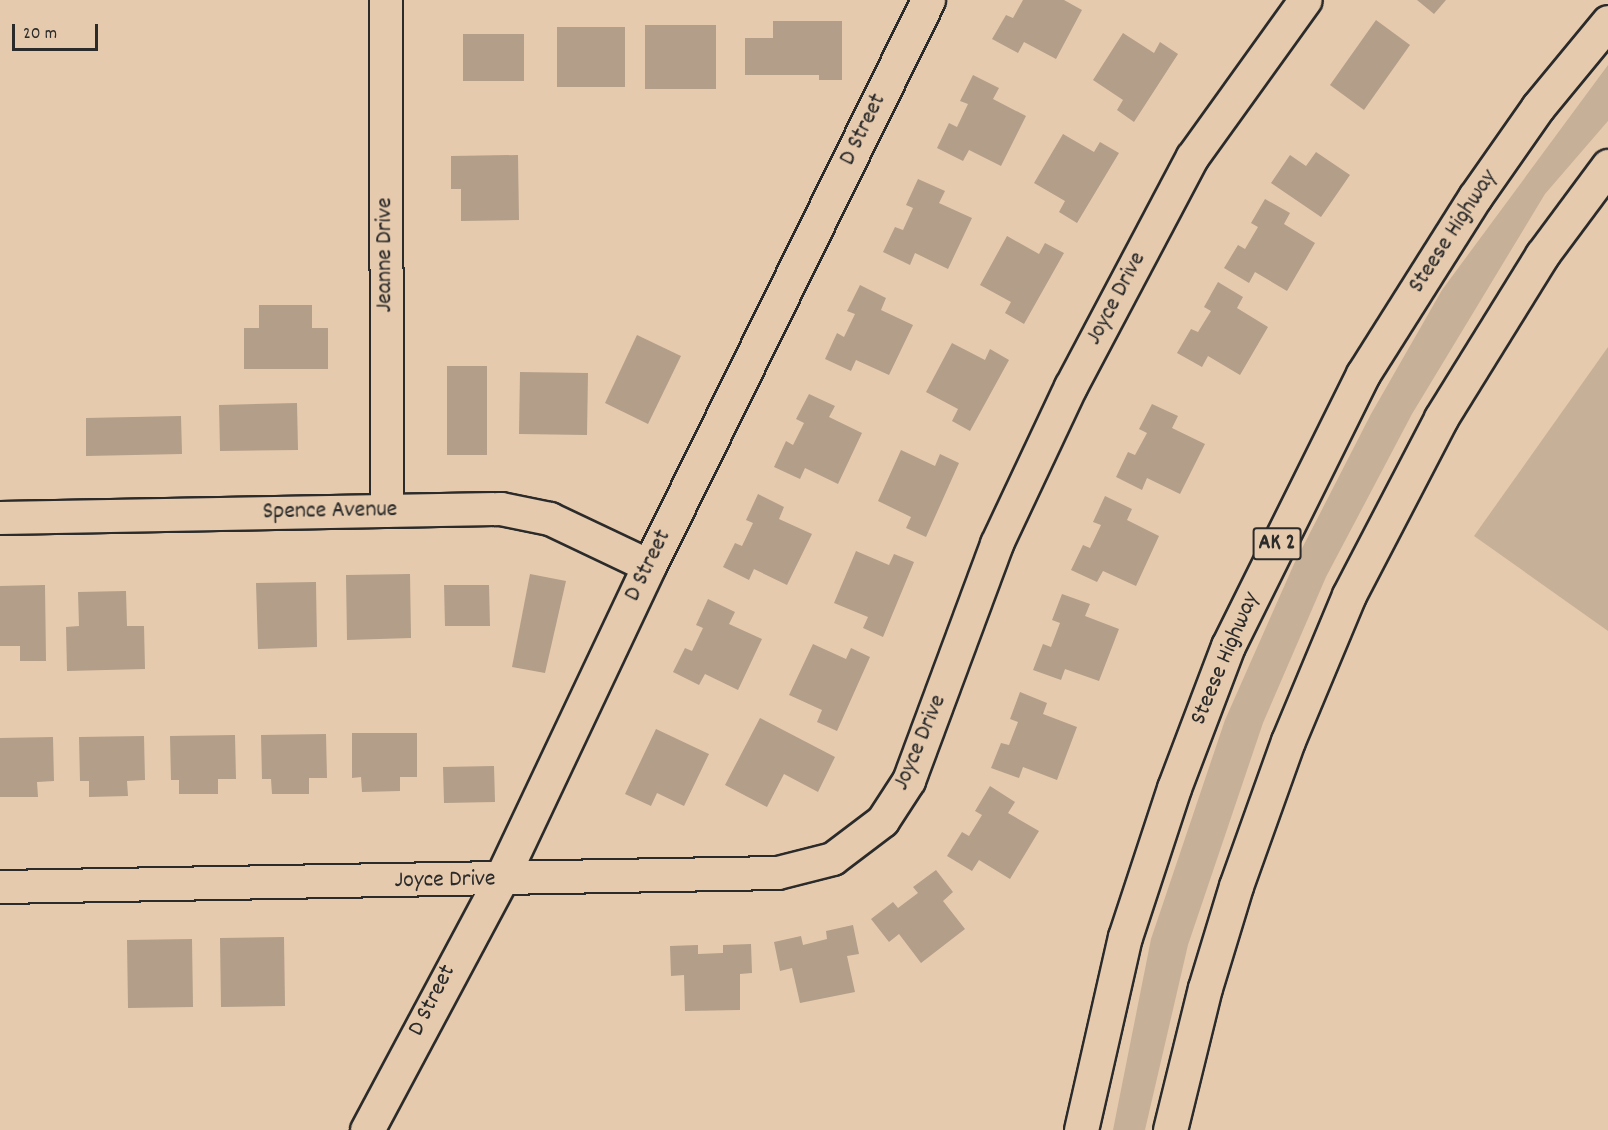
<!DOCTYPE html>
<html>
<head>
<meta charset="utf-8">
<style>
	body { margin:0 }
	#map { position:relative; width:1608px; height:1130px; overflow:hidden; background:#e6caad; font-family:Dekko,sans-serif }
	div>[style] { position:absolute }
	.green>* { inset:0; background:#c7b098 }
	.building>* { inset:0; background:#b29e89 }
	.roads { filter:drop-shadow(2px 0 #2b2b2b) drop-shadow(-2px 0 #2b2b2b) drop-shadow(0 2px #2b2b2b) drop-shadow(0 -2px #2b2b2b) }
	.street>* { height:32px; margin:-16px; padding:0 16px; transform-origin:16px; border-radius:16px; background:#e6caad }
	.secondary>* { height:33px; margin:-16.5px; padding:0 16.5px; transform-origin:16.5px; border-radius:16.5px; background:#e6caad }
	.highway>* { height:33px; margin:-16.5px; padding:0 16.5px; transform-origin:16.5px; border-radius:16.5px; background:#e6caad }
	span { translate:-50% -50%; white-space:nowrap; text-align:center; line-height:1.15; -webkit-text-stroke:4.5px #e6caad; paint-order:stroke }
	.shield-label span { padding:2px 4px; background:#e6caad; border:2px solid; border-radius:4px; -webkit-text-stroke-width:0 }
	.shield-label { font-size:22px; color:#2b2b2b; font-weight:700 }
	.street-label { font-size:24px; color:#2b2b2b }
	.scale { position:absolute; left:12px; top:24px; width:86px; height:27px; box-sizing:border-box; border:3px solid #2b2b2b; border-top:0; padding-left:8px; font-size:18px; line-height:21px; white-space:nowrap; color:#2b2b2b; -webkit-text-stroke:4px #e6caad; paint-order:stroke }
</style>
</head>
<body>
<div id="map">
	<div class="green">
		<i style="clip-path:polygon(1608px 65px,1608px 121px,1545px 194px,1412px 414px,1326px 577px,1263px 723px,1188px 945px,1145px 1130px,1113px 1130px,1151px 939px,1225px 720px,1294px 564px,1371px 414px,1442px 290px)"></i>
		<i style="clip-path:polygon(1608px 347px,1608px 631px,1474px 536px)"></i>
	</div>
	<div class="building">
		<i style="clip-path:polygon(1023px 0,1064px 0,1082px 10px,1056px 59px,1024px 42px,1018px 53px,992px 39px,1006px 15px,1013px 18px)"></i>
		<i style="clip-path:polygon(1417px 0,1446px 0,1434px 14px)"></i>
		<i style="clip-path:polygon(1376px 20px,1410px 45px,1364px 110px,1330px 85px)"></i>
		<i style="clip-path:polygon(773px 21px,842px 21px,842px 80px,819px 80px,819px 75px,745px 75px,745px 38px,773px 38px)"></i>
		<i style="clip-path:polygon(645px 25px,716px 25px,716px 89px,645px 89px)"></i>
		<i style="clip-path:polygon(557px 27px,625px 27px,625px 87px,557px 87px)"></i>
		<i style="clip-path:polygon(1123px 33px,1154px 53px,1160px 42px,1178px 54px,1134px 122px,1117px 110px,1123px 100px,1093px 80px)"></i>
		<i style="clip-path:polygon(463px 34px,524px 34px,524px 81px,463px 81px)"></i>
		<i style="clip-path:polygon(973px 75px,999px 88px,993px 99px,1026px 116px,1001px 166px,969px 150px,963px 161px,937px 148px,949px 123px,957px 127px,968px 104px,960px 101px)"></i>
		<i style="clip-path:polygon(1063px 134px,1094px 152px,1100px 142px,1119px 153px,1077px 223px,1059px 212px,1065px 201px,1034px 183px)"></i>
		<i style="clip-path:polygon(1316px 152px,1350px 175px,1321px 217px,1271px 183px,1290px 155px,1306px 166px)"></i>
		<i style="clip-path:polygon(518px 155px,519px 220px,461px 221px,461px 189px,451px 189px,451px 156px)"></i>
		<i style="clip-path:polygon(918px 179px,945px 191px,939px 203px,972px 218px,948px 269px,915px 253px,910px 265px,883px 252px,895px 227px,903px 230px,913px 208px,906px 205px)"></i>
		<i style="clip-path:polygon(1265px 199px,1290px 213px,1284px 224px,1315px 243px,1287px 291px,1255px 272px,1249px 283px,1224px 268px,1238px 245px,1245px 249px,1258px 227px,1251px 223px)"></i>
		<i style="clip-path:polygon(1007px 236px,1039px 254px,1045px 243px,1064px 253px,1024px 324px,1005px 313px,1011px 302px,980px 285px)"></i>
		<i style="clip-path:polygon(1218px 282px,1243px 297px,1237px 308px,1268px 327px,1240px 375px,1208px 356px,1202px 367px,1177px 353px,1191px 329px,1198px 332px,1211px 311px,1204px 307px)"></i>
		<i style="clip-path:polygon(860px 285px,886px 298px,881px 310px,913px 325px,889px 375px,856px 360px,851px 371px,825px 359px,837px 333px,844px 337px,855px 314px,847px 311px)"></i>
		<i style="clip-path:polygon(259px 305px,312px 305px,312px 328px,328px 328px,328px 369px,244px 369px,244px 328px,259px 328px)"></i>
		<i style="clip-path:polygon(637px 335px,681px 356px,648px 424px,605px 403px)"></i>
		<i style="clip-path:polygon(952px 343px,985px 360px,990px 349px,1009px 360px,970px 431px,952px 421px,958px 409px,926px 392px)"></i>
		<i style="clip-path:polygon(447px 366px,487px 366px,487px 455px,447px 455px)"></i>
		<i style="clip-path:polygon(520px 372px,588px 373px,587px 435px,519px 434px)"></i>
		<i style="clip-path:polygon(809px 394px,835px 406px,829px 417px,862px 433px,838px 484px,805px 468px,800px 479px,774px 467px,786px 441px,793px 445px,804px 423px,796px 419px)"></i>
		<i style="clip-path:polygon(297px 403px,298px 450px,220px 451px,219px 405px)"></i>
		<i style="clip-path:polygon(1152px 404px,1178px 416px,1172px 428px,1205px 444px,1180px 494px,1147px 478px,1142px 490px,1116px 477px,1128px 452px,1135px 455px,1147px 433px,1139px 429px)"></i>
		<i style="clip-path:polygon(181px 416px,182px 454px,86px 456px,86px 418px)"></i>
		<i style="clip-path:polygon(901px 450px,935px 466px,940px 454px,959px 463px,926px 537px,906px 528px,911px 517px,878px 501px)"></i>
		<i style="clip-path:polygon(758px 494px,784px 507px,779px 519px,812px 534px,787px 585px,754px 569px,749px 580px,723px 567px,735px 543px,742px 546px,753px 523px,746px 520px)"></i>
		<i style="clip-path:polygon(1105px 496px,1132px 509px,1127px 520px,1159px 536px,1136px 586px,1103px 571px,1097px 582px,1071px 570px,1083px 545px,1090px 548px,1101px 525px,1093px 522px)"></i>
		<i style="clip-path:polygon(856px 551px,889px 565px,894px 554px,914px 562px,883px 637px,863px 628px,868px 617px,834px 603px)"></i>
		<i style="clip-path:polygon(410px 574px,411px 638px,347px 640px,346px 575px)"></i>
		<i style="clip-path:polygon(530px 574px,566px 581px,545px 673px,512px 667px)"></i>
		<i style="clip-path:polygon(316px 582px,317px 647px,258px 649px,256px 583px)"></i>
		<i style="clip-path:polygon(45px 585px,46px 661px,20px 661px,20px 646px,0 646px,0 586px)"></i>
		<i style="clip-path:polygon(444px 585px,489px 585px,490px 626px,445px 626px)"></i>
		<i style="clip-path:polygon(126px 591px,127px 626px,144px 626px,145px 669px,67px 671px,66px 627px,79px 626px,78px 592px)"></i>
		<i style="clip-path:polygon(1062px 594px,1090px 604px,1085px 616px,1119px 629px,1099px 681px,1065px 669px,1061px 680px,1033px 670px,1043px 644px,1051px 647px,1060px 623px,1052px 620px)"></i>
		<i style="clip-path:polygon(708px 599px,735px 612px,729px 624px,762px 639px,738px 690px,705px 674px,699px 685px,673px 672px,685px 648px,692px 651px,703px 628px,696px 625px)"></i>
		<i style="clip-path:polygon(813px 644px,846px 659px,851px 648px,870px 657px,837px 731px,817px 722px,822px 710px,789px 695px)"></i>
		<i style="clip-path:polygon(1020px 692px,1047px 703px,1043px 714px,1077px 727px,1057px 780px,1023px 767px,1019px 778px,991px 768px,1001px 743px,1009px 745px,1018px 722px,1010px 719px)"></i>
		<i style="clip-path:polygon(760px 718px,835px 757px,818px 792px,784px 774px,767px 807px,725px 785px)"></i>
		<i style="clip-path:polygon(656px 729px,709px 754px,684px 806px,657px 793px,651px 806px,625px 794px)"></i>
		<i style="clip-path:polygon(352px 733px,417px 733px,417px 777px,400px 777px,400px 791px,362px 792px,361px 777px,352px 778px)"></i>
		<i style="clip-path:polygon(326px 734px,327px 778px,309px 778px,309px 794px,272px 794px,271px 779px,262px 779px,261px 735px)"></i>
		<i style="clip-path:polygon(235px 735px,236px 779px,218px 779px,218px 794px,179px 794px,179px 780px,171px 780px,170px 736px)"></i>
		<i style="clip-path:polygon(144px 736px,145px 780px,127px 781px,128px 796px,89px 797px,89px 781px,80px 781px,79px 737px)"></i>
		<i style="clip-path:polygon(53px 737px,54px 781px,37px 782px,38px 797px,0 797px,0 738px)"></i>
		<i style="clip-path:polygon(494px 766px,495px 802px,444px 803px,443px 767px)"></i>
		<i style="clip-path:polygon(990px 786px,1015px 802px,1008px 813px,1039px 831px,1010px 879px,979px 860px,972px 871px,947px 856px,962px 832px,969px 836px,982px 815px,975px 811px)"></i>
		<i style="clip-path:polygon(936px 870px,953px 892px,943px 901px,965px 929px,921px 963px,899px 934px,889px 942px,871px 919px,893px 902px,898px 908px,918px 893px,913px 887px)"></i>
		<i style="clip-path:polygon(853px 925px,859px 954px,847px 956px,855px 992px,800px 1003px,792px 968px,780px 971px,774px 942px,801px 936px,803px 945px,827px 939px,826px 931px)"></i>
		<i style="clip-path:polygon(284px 937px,285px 1006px,221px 1007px,220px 938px)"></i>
		<i style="clip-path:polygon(192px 939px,193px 1007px,128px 1008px,127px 940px)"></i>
		<i style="clip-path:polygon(751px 944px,752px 973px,740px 974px,740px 1010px,685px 1011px,684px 975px,671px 976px,670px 946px,698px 945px,698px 954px,723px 953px,723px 945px)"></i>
	</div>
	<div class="roads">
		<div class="street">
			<i style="left:386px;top:0;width:511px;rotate:89.89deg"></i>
			<i style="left:0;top:518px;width:501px;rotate:-1.03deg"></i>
			<i style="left:501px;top:509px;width:50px;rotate:11.5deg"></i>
			<i style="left:550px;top:519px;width:110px;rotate:25.4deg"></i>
			<i style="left:0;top:887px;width:778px;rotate:-1.03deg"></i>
			<i style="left:778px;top:873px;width:57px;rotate:-14.3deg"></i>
			<i style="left:833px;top:859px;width:63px;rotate:-37.2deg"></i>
			<i style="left:883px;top:821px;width:48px;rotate:-57deg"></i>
			<i style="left:909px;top:781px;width:253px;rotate:-69.6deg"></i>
			<i style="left:997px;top:544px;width:174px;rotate:-64.8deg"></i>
			<i style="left:1071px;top:387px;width:260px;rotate:-62.1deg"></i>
			<i style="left:1193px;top:157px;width:193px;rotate:-54.3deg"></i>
		</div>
		<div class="secondary">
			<i style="left:367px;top:1130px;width:282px;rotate:-61.9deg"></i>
			<i style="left:500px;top:881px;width:348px;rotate:-64.7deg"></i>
			<i style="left:649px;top:566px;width:631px;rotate:-63.76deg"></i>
		</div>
		<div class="highway">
			<i style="left:1081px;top:1130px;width:198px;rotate:-77.2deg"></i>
			<i style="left:1125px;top:937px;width:157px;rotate:-71.8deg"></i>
			<i style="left:1174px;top:788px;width:152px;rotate:-69.2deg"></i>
			<i style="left:1228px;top:646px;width:304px;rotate:-63.6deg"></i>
			<i style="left:1363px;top:374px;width:209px;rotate:-57.7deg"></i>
			<i style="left:1475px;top:197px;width:110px;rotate:-55deg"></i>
			<i style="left:1538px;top:107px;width:110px;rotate:-50.5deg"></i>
			<i style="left:1170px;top:1130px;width:146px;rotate:-76.2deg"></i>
			<i style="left:1205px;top:988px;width:107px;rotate:-73.1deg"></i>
			<i style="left:1236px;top:886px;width:154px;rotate:-70.3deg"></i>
			<i style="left:1288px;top:741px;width:158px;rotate:-67.3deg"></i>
			<i style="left:1349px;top:595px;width:199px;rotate:-62.5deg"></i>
			<i style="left:1441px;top:418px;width:192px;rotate:-58.2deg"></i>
			<i style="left:1542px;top:255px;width:111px;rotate:-53.4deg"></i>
		</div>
	</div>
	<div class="shield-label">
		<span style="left:1277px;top:544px">AK 2</span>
	</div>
	<div class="street-label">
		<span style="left:864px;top:130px;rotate:-64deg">D Street</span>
		<span style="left:1454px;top:232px;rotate:-57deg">Steese Highway</span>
		<span style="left:386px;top:255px;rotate:-90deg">Jeanne Drive</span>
		<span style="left:1117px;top:299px;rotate:-62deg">Joyce Drive</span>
		<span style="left:330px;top:512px;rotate:-1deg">Spence Avenue</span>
		<span style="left:649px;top:566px;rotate:-64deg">D Street</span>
		<span style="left:1226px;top:659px;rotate:-67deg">Steese Highway</span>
		<span style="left:921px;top:743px;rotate:-67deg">Joyce Drive</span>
		<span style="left:445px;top:881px;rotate:-1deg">Joyce Drive</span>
		<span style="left:433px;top:1001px;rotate:-63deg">D Street</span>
	</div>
	<div class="scale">20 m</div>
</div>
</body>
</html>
